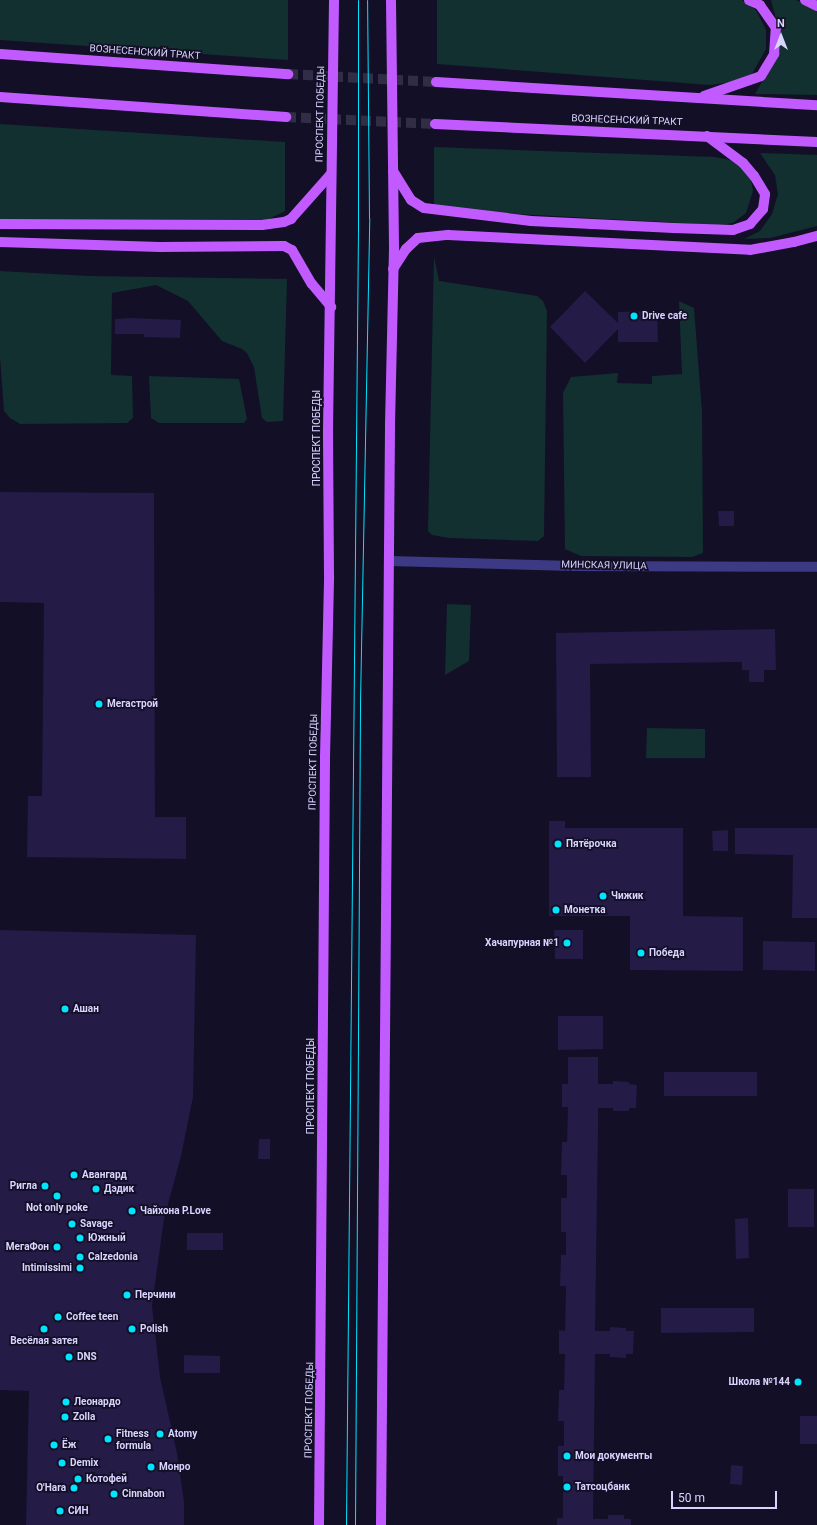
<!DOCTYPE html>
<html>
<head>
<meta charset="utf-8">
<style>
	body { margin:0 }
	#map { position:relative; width:817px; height:1525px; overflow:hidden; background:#130f26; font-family:Roboto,sans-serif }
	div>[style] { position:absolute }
	.green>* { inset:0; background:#12302f }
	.building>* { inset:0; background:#241b47 }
	.primary-tunnel>* { height:10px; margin-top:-5px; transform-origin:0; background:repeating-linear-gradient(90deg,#312d47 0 10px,transparent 0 15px) }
	.minor>* { height:10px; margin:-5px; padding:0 5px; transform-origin:5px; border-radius:5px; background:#3d3a85 }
	.primary>* { height:10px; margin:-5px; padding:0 5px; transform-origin:5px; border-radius:5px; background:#c25bff }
	.tram>* { height:1px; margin:-0.5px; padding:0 0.5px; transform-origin:0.5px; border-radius:0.5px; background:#00e5ff }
	.dots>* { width:11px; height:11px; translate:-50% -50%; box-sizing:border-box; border:2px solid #130f26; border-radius:50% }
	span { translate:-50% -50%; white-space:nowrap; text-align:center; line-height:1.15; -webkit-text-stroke:3.5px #130f26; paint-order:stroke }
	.street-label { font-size:10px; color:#d9d4ff }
	.poi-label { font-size:10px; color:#d9d4ff; font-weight:700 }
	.left { translate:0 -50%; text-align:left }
	.right { translate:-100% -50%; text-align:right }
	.north { position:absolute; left:761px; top:16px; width:40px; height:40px; -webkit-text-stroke:3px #130f26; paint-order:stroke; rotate:0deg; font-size:11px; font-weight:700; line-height:16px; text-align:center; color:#d9d4ff }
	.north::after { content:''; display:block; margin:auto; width:14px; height:18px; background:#d9d4ff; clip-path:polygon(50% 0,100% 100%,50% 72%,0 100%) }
	.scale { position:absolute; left:671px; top:1491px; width:106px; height:18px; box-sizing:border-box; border:2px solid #d9d4ff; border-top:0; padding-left:5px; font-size:12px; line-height:14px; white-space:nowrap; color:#d9d4ff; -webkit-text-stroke:3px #130f26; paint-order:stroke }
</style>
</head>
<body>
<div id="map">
	<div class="green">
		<i style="clip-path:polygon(0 0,288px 0,288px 60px,0 40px)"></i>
		<i style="clip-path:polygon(437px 0,742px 0,756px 10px,766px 30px,766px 49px,752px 74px,732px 82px,710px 85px,437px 64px)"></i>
		<i style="clip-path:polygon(771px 0,796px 0,817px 10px,817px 95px,755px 94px,774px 61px,779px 30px)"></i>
		<i style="clip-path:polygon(0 124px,285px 142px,285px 211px,267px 220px,0 219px)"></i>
		<i style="clip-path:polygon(434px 147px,715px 157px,735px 161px,750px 176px,753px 191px,746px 213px,733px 223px,718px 225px,444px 210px,434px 205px)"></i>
		<i style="clip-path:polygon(760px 153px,817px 155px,817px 226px,770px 238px,744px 239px,760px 231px,772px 214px,778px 194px,775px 175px)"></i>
		<i style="clip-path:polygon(434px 256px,439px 281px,537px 296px,543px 301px,547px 311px,544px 536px,538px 541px,449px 538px,432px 535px,428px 531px)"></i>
		<i style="clip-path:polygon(0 271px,88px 276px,287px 279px,283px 421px,267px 422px,262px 418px,254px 367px,247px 353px,242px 349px,222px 341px,188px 301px,156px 285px,112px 293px,111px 375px,132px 376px,133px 418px,127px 423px,20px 424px,10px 418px,4px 411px,0 357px)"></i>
		<i style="clip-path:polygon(679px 301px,694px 308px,702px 412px,703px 553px,692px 557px,581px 556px,565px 549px,563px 393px,571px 377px,618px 373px,617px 383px,652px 384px,652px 376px,682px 374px)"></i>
		<i style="clip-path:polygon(149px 376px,239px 379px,247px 419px,244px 423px,159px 423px,151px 418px)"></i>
		<i style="clip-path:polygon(447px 604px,471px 605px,469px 661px,445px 675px)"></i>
		<i style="clip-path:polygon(647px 728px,705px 729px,705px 758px,646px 758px)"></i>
	</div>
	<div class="building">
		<i style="clip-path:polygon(585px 291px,618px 323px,618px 312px,657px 311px,658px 342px,618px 342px,618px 329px,585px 363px,550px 327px)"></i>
		<i style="clip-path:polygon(130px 318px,181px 320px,180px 338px,144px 337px,144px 334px,115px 334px,115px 319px)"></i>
		<i style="clip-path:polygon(0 492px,154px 493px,155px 817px,186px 817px,186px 859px,27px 857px,28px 796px,42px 796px,44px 603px,0 602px)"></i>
		<i style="clip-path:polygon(718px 511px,734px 511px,734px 526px,719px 526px)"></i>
		<i style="clip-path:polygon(775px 629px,776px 670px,764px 670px,764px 682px,749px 682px,749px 670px,742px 670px,742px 662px,590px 664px,591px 777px,557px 777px,556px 633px)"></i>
		<i style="clip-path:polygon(549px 821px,565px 821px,565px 828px,683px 828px,683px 916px,743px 917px,743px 971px,630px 970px,630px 916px,549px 916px)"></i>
		<i style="clip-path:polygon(735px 828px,817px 828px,817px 918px,792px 918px,793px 855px,735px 854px)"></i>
		<i style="clip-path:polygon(728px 830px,728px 851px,713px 851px,712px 831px)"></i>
		<i style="clip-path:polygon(0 930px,196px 935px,193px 1097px,181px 1156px,164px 1219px,152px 1306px,160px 1377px,177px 1453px,184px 1502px,184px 1525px,26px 1525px,29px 1391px,0 1390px)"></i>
		<i style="clip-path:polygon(554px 930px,583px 930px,583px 959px,555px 959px)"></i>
		<i style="clip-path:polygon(763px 941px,815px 942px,815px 971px,763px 970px)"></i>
		<i style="clip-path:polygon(558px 1016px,603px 1016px,603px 1049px,558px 1050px)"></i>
		<i style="clip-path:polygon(568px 1057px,598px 1057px,598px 1084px,613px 1084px,613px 1081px,629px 1082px,629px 1084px,637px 1085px,636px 1108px,629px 1108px,629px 1111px,613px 1111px,613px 1108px,598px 1108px,598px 1128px,595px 1331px,610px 1331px,610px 1327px,626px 1328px,626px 1331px,634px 1331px,633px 1354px,626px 1354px,626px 1358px,610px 1357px,610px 1354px,595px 1354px,593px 1519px,608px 1519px,608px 1515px,624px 1515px,624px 1519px,631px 1519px,631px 1525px,557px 1525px,557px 1518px,563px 1518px,563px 1476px,558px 1476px,558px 1446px,564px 1446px,564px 1421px,558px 1421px,559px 1390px,564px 1390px,565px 1354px,559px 1354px,559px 1330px,565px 1331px,566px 1286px,560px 1286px,561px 1255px,566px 1255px,566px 1232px,561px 1232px,561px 1198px,567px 1198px,567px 1175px,561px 1175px,562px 1142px,567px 1142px,568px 1107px,562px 1107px,562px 1084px,568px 1084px)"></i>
		<i style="clip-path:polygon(664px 1072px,757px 1072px,757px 1096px,664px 1096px)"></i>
		<i style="clip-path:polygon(259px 1139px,270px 1139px,270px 1159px,258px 1159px)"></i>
		<i style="clip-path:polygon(788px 1189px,814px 1189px,814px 1227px,788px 1227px)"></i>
		<i style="clip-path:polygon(748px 1218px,749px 1258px,736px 1259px,735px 1219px)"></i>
		<i style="clip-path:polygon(187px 1233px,223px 1233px,223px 1250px,187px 1250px)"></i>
		<i style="clip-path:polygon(661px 1308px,754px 1308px,754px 1332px,661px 1333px)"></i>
		<i style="clip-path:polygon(184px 1355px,220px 1356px,220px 1373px,184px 1373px)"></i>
		<i style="clip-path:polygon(800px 1416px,817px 1416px,817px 1444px,800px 1444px)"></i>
		<i style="clip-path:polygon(731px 1465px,743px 1466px,742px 1485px,730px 1484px)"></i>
	</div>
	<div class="primary-tunnel">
		<i style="left:288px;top:74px;width:148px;rotate:3.1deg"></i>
		<i style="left:286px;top:117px;width:149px;rotate:2.7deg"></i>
	</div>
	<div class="minor">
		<i style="left:390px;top:561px;width:183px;rotate:1.6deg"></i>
		<i style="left:573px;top:566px;width:244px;rotate:0.2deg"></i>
	</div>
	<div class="primary">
		<i style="left:805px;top:0;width:13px;rotate:27deg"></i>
		<i style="left:0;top:54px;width:289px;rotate:4deg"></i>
		<i style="left:436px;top:82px;width:382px;rotate:3.5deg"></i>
		<i style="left:704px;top:96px;width:60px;rotate:-19.3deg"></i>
		<i style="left:761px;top:76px;width:26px;rotate:-59deg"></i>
		<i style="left:774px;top:54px;width:26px;rotate:-86deg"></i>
		<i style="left:776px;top:28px;width:28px;rotate:-125deg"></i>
		<i style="left:760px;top:5px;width:12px;rotate:-156deg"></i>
		<i style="left:0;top:97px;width:287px;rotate:4deg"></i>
		<i style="left:435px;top:124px;width:382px;rotate:2.7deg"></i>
		<i style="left:393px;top:171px;width:34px;rotate:58deg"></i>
		<i style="left:411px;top:200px;width:15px;rotate:32deg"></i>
		<i style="left:424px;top:208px;width:108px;rotate:6.9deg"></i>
		<i style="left:531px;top:221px;width:143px;rotate:2.8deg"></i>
		<i style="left:674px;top:228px;width:59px;rotate:1.9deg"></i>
		<i style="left:733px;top:230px;width:18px;rotate:-19deg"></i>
		<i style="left:750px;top:224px;width:20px;rotate:-49deg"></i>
		<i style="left:763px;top:209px;width:15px;rotate:-82deg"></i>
		<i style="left:765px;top:194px;width:21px;rotate:-121deg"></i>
		<i style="left:754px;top:176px;width:17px;rotate:-130deg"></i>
		<i style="left:743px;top:163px;width:45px;rotate:-143.1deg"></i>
		<i style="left:0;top:224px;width:262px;rotate:0.2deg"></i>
		<i style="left:262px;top:225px;width:22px;rotate:-8deg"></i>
		<i style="left:284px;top:222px;width:8px;rotate:-23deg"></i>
		<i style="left:291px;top:219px;width:60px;rotate:-48.4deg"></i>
		<i style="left:0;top:242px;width:160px;rotate:1.8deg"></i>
		<i style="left:160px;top:247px;width:124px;rotate:-0.5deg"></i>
		<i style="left:284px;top:246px;width:9px;rotate:27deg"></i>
		<i style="left:292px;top:250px;width:39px;rotate:60deg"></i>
		<i style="left:312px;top:284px;width:30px;rotate:50deg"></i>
		<i style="left:393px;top:269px;width:24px;rotate:-57deg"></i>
		<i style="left:406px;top:249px;width:16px;rotate:-43deg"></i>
		<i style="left:418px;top:238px;width:30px;rotate:-6deg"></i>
		<i style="left:448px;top:235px;width:302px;rotate:2.8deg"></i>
		<i style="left:750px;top:250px;width:45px;rotate:-10.3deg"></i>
		<i style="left:794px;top:242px;width:24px;rotate:-15deg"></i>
		<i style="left:319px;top:1525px;width:768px;rotate:-89.55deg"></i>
		<i style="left:325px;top:757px;width:181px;rotate:-88.7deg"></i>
		<i style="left:329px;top:576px;width:145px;rotate:-90.4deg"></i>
		<i style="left:328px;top:431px;width:431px;rotate:-89.2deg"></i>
		<i style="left:381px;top:1525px;width:1100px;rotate:-89.53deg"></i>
		<i style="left:390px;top:425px;width:179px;rotate:-88.7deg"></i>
		<i style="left:394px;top:246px;width:246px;rotate:-90.7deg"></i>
	</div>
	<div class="tram">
		<i style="left:346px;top:1525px;width:1299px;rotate:-89.47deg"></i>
		<i style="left:358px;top:226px;width:226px;rotate:-90deg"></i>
		<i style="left:355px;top:1525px;width:823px;rotate:-89.65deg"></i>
		<i style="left:360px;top:702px;width:484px;rotate:-88.9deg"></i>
		<i style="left:369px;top:218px;width:218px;rotate:-90.5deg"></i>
	</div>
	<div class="dots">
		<i style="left:634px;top:316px;background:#00e5ff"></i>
		<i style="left:99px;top:704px;background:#00e5ff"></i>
		<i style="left:558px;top:844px;background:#00e5ff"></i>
		<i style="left:603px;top:896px;background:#00e5ff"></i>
		<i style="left:556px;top:910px;background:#00e5ff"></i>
		<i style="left:567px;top:943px;background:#00e5ff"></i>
		<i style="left:641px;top:953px;background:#00e5ff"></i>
		<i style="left:65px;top:1009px;background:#00e5ff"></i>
		<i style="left:74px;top:1175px;background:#00e5ff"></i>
		<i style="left:45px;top:1186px;background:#00e5ff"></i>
		<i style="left:96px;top:1189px;background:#00e5ff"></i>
		<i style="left:57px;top:1196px;background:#00e5ff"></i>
		<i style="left:132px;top:1211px;background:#00e5ff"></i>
		<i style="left:72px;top:1224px;background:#00e5ff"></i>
		<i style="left:80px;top:1238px;background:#00e5ff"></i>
		<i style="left:57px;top:1247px;background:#00e5ff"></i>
		<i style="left:80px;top:1257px;background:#00e5ff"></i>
		<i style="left:80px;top:1268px;background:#00e5ff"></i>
		<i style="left:127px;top:1295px;background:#00e5ff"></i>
		<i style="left:58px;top:1317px;background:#00e5ff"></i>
		<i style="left:44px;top:1329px;background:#00e5ff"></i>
		<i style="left:132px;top:1329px;background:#00e5ff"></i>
		<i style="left:69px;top:1357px;background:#00e5ff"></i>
		<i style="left:798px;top:1382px;background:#00e5ff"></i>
		<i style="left:66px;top:1402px;background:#00e5ff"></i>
		<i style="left:65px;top:1417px;background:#00e5ff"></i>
		<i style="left:160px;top:1434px;background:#00e5ff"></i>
		<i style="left:108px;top:1439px;background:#00e5ff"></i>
		<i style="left:54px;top:1445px;background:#00e5ff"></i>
		<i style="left:567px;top:1456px;background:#00e5ff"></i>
		<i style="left:62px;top:1463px;background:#00e5ff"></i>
		<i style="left:151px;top:1467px;background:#00e5ff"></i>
		<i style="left:78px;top:1479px;background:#00e5ff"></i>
		<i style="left:567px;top:1487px;background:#00e5ff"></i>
		<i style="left:74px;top:1488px;background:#00e5ff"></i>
		<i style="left:114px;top:1494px;background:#00e5ff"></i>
		<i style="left:60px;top:1511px;background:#00e5ff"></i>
	</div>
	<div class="street-label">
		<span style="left:145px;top:52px;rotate:4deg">ВОЗНЕСЕНСКИЙ ТРАКТ</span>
		<span style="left:320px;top:114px;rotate:-89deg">ПРОСПЕКТ ПОБЕДЫ</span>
		<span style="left:627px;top:120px;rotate:2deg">ВОЗНЕСЕНСКИЙ ТРАКТ</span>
		<span style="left:317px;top:438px;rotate:-90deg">ПРОСПЕКТ ПОБЕДЫ</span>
		<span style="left:604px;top:565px;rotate:1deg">МИНСКАЯ УЛИЦА</span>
		<span style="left:313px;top:762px;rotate:-89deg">ПРОСПЕКТ ПОБЕДЫ</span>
		<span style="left:311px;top:1086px;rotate:-90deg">ПРОСПЕКТ ПОБЕДЫ</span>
		<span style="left:309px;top:1410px;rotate:-89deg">ПРОСПЕКТ ПОБЕДЫ</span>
	</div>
	<div class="poi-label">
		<span class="left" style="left:642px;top:316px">Drive cafe</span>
		<span class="left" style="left:107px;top:704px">Мегастрой</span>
		<span class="left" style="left:566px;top:844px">Пятёрочка</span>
		<span class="left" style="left:611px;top:896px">Чижик</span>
		<span class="left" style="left:564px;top:910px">Монетка</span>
		<span class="right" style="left:559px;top:943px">Хачапурная №1</span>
		<span class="left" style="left:649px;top:953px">Победа</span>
		<span class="left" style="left:73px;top:1009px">Ашан</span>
		<span class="left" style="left:82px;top:1175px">Авангард</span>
		<span class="right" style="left:37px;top:1186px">Ригла</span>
		<span class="left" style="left:104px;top:1189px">Дэдик</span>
		<span style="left:57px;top:1208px">Not only poke</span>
		<span class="left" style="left:140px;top:1211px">Чайхона P.Love</span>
		<span class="left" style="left:80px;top:1224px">Savage</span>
		<span class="left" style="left:88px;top:1238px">Южный</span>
		<span class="right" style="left:49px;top:1247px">МегаФон</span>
		<span class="left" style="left:88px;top:1257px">Calzedonia</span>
		<span class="right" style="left:72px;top:1268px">Intimissimi</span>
		<span class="left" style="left:135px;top:1295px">Перчини</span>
		<span class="left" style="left:66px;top:1317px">Coffee teen</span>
		<span class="left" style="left:140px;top:1329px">Polish</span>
		<span style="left:44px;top:1341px">Весёлая затея</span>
		<span class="left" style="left:77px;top:1357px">DNS</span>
		<span class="right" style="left:790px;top:1382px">Школа №144</span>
		<span class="left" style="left:74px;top:1402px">Леонардо</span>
		<span class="left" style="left:73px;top:1417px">Zolla</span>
		<span class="left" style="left:116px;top:1439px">Fitness<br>formula</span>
		<span class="left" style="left:168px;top:1434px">Atomy</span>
		<span class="left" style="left:62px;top:1445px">Ёж</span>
		<span class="left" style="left:575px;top:1456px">Мои документы</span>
		<span class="left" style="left:70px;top:1463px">Demix</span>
		<span class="left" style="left:159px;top:1467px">Монро</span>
		<span class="left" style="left:86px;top:1479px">Котофей</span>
		<span class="left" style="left:575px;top:1487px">Татсоцбанк</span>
		<span class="right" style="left:66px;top:1488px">O'Hara</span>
		<span class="left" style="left:122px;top:1494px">Cinnabon</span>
		<span class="left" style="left:68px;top:1511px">СИН</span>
	</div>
	<div class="north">N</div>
	<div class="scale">50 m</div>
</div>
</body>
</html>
